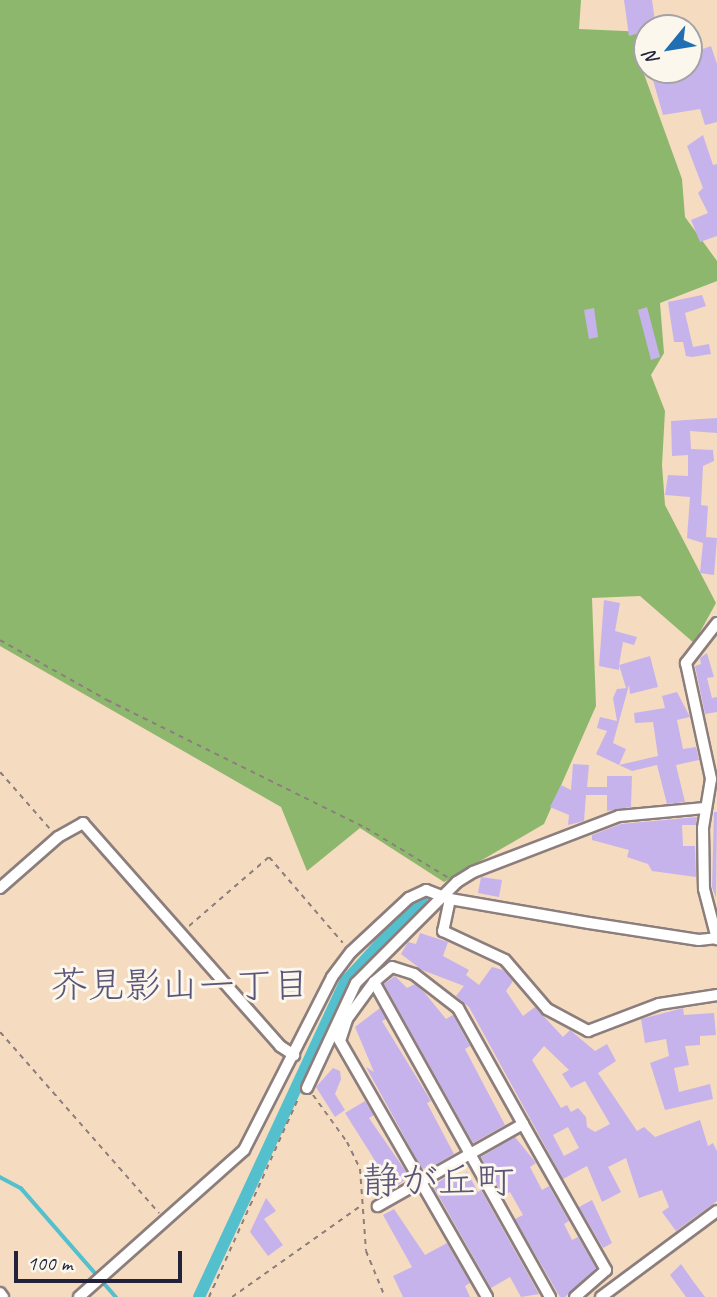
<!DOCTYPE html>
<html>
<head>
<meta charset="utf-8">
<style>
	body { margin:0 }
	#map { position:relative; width:717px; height:1297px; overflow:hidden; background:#f5dbbf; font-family:Caveat,"Klee One",sans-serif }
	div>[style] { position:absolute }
	.forest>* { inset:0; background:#8eb76e }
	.stream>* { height:3.5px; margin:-1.75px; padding:0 1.75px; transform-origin:1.75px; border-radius:1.75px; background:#54c0ce }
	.canal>* { height:12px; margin:-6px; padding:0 6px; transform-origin:6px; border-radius:6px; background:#54c0ce }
	.building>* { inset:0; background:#c7b3ec }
	.path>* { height:2px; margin-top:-1px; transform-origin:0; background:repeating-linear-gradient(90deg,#8c7e7d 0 5px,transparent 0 10px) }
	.roads { filter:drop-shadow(2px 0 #8c7e7d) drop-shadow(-2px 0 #8c7e7d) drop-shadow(0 2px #8c7e7d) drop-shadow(0 -2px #8c7e7d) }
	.street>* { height:10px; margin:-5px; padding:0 5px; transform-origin:5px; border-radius:5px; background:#fff }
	span { translate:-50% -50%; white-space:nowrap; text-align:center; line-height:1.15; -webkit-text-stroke:6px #fbf7ec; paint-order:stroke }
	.neighbourhood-label { font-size:37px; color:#5c5579 }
	.quarter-label { font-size:38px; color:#5c5579 }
	.north { position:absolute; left:633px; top:14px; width:70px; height:70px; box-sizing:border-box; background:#fbf7ec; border:2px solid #a4a2a5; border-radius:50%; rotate:240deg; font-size:19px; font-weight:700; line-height:28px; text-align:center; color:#22223b }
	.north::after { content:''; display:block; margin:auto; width:24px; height:32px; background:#1f6fb2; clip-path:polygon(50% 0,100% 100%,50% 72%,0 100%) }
	.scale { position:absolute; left:14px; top:1251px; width:168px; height:32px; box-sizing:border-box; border:4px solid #22223b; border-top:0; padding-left:9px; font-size:21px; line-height:24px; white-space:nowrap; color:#22223b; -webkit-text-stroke:5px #fbf7ec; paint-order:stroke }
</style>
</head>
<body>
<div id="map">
	<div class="forest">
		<i style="clip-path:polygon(0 0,581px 0,579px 29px,647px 32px,649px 70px,644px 74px,682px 179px,685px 217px,717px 261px,717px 281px,660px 303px,664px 353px,651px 375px,665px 411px,662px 465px,665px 505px,716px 603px,694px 643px,640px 596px,592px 598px,596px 706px,544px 824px,444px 882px,360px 828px,307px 871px,281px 807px,0 646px)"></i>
	</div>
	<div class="stream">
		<i style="left:0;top:1177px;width:24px;rotate:28deg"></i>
		<i style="left:21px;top:1188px;width:145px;rotate:48.9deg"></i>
	</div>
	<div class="canal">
		<i style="left:199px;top:1297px;width:347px;rotate:-65.1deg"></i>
		<i style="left:345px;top:982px;width:114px;rotate:-47.5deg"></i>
	</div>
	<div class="building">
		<i style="clip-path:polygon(624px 0,652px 0,656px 28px,629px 36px)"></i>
		<i style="clip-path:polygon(711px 46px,717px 64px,717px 122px,705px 125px,700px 109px,663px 115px,651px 73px,689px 70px,692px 53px)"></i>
		<i style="clip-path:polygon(703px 135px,713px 165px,717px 164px,717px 236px,700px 242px,691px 220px,708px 213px,698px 193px,703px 188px,687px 146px)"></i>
		<i style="clip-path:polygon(702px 295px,706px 306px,685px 313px,693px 347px,709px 344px,711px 354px,692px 357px,686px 356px,683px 342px,674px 342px,668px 302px)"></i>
		<i style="clip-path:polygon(647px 307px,660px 357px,651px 360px,638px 310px)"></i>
		<i style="clip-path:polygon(594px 308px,598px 337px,589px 339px,584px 310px)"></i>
		<i style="clip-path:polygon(717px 418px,717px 433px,690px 431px,691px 449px,713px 450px,714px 461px,703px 466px,701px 505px,708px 506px,706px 537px,717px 538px,714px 575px,700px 573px,703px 543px,687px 538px,690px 497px,665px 495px,668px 475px,688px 476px,688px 455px,672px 456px,671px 421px)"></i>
		<i style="clip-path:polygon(604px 600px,620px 603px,615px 631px,637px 637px,634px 645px,623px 642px,619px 665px,650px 656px,658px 687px,630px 694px,629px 685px,613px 743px,626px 749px,619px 765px,596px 754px,607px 731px,597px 728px,600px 717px,617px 721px,613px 698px,617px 689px,626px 688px,619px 665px,619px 670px,599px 666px)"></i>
		<i style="clip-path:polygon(707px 653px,714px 677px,707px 678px,712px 698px,717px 697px,717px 712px,705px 714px,695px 666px,701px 664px,700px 658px)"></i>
		<i style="clip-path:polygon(677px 692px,690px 717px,677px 720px,683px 749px,696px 747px,699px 760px,676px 765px,685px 802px,667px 804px,657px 765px,632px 771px,619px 765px,658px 756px,653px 722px,635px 723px,634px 713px,665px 708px,662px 696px)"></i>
		<i style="clip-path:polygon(573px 764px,589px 765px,587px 787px,607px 787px,607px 776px,632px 776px,631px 807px,607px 811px,607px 795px,586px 795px,584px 821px,568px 825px,569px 815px,550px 807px,561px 785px,571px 790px)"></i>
		<i style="clip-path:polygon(714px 812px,717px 812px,716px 898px,712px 887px)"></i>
		<i style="clip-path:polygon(697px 817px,696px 825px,682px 825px,683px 846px,695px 846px,696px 877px,652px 871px,648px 864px,627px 857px,629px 850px,592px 840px,592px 835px,621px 824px)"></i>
		<i style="clip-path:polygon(481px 877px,502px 880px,499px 897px,478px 893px)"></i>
		<i style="clip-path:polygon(evenodd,420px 933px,448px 942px,443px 956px,469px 970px,466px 975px,479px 985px,492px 967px,503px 970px,513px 981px,506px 991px,523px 1016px,535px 1007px,563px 1037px,570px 1030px,595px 1051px,607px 1044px,616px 1061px,598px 1073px,637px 1131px,644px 1127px,655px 1137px,700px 1120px,708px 1146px,713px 1143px,717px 1151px,717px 1201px,676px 1231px,662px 1212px,669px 1207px,662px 1190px,639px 1198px,626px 1158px,608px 1167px,621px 1192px,602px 1202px,587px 1166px,563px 1179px,469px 1007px,456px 996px,464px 986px,422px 970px,401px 954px,408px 942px,416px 944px,420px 933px,544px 1046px,569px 1070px,562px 1074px,571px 1088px,585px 1081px,610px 1124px,595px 1132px,587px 1127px,586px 1117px,578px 1108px,571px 1112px,567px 1105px,561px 1108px,532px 1060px,544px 1046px,420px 933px,568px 1127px,579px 1148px,564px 1156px,553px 1135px,568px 1127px)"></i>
		<i style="clip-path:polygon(395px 976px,407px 988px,415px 984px,424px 992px,446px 1019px,453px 1015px,470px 1046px,465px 1049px,505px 1125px,473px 1143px,384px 984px)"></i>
		<i style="clip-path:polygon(380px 1008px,386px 1019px,382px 1021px,431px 1101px,427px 1103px,454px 1154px,433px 1166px,422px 1169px,366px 1067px,374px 1072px,355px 1027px)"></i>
		<i style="clip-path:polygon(683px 1008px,684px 1015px,714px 1013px,716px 1035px,700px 1036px,700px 1045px,685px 1046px,689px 1065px,674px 1068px,679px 1092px,710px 1084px,713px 1099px,665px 1110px,650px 1063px,669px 1056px,666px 1039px,645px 1043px,641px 1019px)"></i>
		<i style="clip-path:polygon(333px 1068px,340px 1071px,341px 1079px,335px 1094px,345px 1110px,335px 1117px,316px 1087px)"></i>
		<i style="clip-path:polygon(365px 1101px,374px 1115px,369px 1118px,409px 1176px,397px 1186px,377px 1188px,374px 1159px,345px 1113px)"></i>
		<i style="clip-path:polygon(515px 1137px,536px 1163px,530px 1167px,542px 1190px,549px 1186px,569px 1221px,564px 1224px,572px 1240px,578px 1237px,596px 1268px,565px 1297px,560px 1297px,515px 1219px,523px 1215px,510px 1192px,503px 1196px,481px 1157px)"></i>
		<i style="clip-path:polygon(467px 1172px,478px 1192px,481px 1190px,539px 1294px,521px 1297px,510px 1277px,491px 1288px,433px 1186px,452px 1173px,456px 1179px)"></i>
		<i style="clip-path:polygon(266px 1198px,276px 1211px,264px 1219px,283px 1245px,268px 1256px,250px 1232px)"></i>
		<i style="clip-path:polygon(592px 1200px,612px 1243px,603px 1248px,579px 1207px)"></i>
		<i style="clip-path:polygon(394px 1209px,425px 1255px,447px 1243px,470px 1283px,465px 1286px,470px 1297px,403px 1297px,393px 1276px,412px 1267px,383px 1215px)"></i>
		<i style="clip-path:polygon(681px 1264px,693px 1281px,705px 1297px,686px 1297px,670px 1275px)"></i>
	</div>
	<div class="path">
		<i style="left:0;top:640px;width:123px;rotate:29.3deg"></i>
		<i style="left:107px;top:700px;width:289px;rotate:26.3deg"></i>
		<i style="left:366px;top:828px;width:95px;rotate:31.2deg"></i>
		<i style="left:0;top:772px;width:76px;rotate:48.7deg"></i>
		<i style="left:189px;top:926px;width:106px;rotate:-40.8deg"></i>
		<i style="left:269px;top:857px;width:113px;rotate:49.3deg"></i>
		<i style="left:0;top:1032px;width:241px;rotate:48.7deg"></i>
		<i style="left:313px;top:1095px;width:58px;rotate:54.1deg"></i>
		<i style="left:347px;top:1142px;width:30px;rotate:64deg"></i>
		<i style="left:360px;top:1169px;width:82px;rotate:85.8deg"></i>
		<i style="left:366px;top:1251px;width:50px;rotate:67.6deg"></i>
		<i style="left:209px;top:1297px;width:219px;rotate:-65.8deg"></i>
		<i style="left:232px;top:1297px;width:159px;rotate:-35.3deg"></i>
	</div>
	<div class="roads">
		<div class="street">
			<i style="left:717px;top:623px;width:51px;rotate:127.8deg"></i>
			<i style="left:686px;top:663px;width:119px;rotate:77.8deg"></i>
			<i style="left:711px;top:779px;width:50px;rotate:99.3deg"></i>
			<i style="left:703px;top:828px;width:61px;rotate:89.1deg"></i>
			<i style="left:704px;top:889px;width:52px;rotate:75.4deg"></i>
			<i style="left:0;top:888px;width:77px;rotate:-41.3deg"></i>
			<i style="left:58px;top:837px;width:29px;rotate:-29deg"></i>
			<i style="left:83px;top:823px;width:298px;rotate:48.5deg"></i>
			<i style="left:280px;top:1046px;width:17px;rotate:33deg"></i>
			<i style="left:450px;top:899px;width:33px;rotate:102deg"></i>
			<i style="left:443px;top:931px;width:68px;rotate:25.1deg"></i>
			<i style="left:505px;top:960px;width:65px;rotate:49.4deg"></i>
			<i style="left:547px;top:1009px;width:47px;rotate:28.2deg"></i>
			<i style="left:588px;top:1031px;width:76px;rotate:-20.8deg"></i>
			<i style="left:659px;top:1004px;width:59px;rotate:-8.8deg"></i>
			<i style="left:374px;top:982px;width:23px;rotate:-40deg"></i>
			<i style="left:392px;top:967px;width:23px;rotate:18deg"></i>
			<i style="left:414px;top:974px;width:56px;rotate:37.7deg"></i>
			<i style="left:458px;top:1008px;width:133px;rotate:60.7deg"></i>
			<i style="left:523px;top:1124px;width:167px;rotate:150.5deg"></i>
			<i style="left:337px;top:1036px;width:301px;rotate:60.1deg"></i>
			<i style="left:341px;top:1038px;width:20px;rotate:-72deg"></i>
			<i style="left:347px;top:1019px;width:46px;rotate:-53.9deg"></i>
			<i style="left:374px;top:982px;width:361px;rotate:60.8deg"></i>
			<i style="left:307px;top:1088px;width:116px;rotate:-65deg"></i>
			<i style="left:356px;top:983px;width:143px;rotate:-45deg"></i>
			<i style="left:457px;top:882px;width:19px;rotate:-32deg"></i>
			<i style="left:473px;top:872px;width:156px;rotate:-21deg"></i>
			<i style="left:619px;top:816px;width:86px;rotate:-5.3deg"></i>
			<i style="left:523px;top:1124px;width:168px;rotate:60.4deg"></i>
			<i style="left:606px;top:1270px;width:41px;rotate:138.9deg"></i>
			<i style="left:0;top:1293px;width:5px;rotate:53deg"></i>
			<i style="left:79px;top:1297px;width:221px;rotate:-41.7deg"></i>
			<i style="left:244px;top:1150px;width:194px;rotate:-63deg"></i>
			<i style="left:332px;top:977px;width:31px;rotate:-53deg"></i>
			<i style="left:351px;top:952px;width:79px;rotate:-43deg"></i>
			<i style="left:409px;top:898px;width:19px;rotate:-25deg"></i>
			<i style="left:426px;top:890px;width:26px;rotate:21deg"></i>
			<i style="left:450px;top:899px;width:141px;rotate:9.8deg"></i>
			<i style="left:589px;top:923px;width:111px;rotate:8.8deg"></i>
			<i style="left:699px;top:940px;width:18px;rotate:-6deg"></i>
			<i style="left:601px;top:1297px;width:144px;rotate:-36.6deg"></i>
		</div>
	</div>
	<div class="neighbourhood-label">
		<span style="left:180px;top:985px">芥見影山一丁目</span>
	</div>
	<div class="quarter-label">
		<span style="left:438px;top:1181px">静が丘町</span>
	</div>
	<div class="north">N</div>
	<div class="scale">100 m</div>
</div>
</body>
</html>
